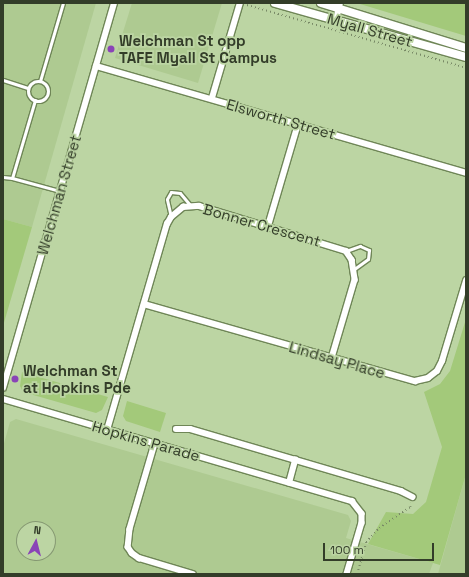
<!DOCTYPE html>
<html>
<head>
<meta charset="utf-8">
<style>
	body { margin:0 }
	#map { position:relative; width:469px; height:577px; overflow:hidden; background:#bcd5a3; font-family:"Space Grotesk",sans-serif }
	div>[style] { position:absolute }
	.built>* { inset:0; background:#aeca91 }
	.green>* { inset:0; background:#a3c97a }
	.path>* { height:1.5px; margin-top:-0.75px; transform-origin:0; background:repeating-linear-gradient(90deg,#788966 0 1px,transparent 0 4px) }
	.roads { filter:drop-shadow(1px 0 #6f8657) drop-shadow(-1px 0 #6f8657) drop-shadow(0 1px #6f8657) drop-shadow(0 -1px #6f8657) }
	.lane>* { height:3px; margin:-1.5px; padding:0 1.5px; transform-origin:1.5px; border-radius:1.5px; background:#fff }
	.lane>.ring { margin:-1.5px; padding:0; box-sizing:content-box; background:none; border:3px solid #fff; border-radius:50% }
	.street>* { height:5.5px; margin:-2.75px; padding:0 2.75px; transform-origin:2.75px; border-radius:2.75px; background:#fff }
	.secondary>* { height:8px; margin:-4px; padding:0 4px; transform-origin:4px; border-radius:4px; background:#fff }
	.dots>* { width:11px; height:11px; translate:-50% -50%; box-sizing:border-box; border:2px solid #bcd5a3; border-radius:50% }
	span { translate:-50% -50%; white-space:nowrap; text-align:center; line-height:1.15; -webkit-text-stroke:3.5px #bcd5a3; paint-order:stroke }
	.street-label { font-size:15px; color:#333d29 }
	.poi-label { font-size:15px; color:#333d29; font-weight:700 }
	.left { translate:0 -50%; text-align:left }
	.frame { position:absolute; inset:0; border:4px solid #333d29; pointer-events:none }
	.north { position:absolute; left:16px; top:521px; width:40px; height:40px; box-sizing:border-box; background:#bcd5a3; border:1px solid #859872; border-radius:50%; rotate:7deg; font-size:11px; font-weight:700; line-height:16px; text-align:center; color:#333d29 }
	.north::after { content:''; display:block; margin:auto; width:14px; height:18px; background:#8a44b7; clip-path:polygon(50% 0,100% 100%,50% 72%,0 100%) }
	.scale { position:absolute; left:323px; top:543px; width:111px; height:18px; box-sizing:border-box; border:2px solid #333d29; border-top:0; padding-left:5px; font-size:12px; line-height:14px; white-space:nowrap; color:#333d29; -webkit-text-stroke:3px #bcd5a3; paint-order:stroke }
</style>
</head>
<body>
<div id="map">
	<div class="built">
		<i style="clip-path:polygon(3px 3px,96px 3px,32px 227px,3px 219px)"></i>
		<i style="clip-path:polygon(132px 3px,222px 3px,198px 83px,115px 58px)"></i>
		<i style="clip-path:polygon(evenodd,16px 419px,348px 515px,351px 521px,346px 538px,433px 563px,429px 574px,3px 574px,3px 447px,10px 422px,16px 419px,24px 529px,48px 529px,48px 553px,24px 553px,24px 529px)"></i>
		<i style="clip-path:polygon(466px 474px,466px 574px,438px 574px)"></i>
	</div>
	<div class="green">
		<i style="clip-path:polygon(360px 3px,466px 3px,466px 36px,360px 4px)"></i>
		<i style="clip-path:polygon(3px 219px,32px 227px,3px 326px)"></i>
		<i style="clip-path:polygon(466px 319px,466px 474px,440px 565px,368px 544px,386px 512px,413px 514px,426px 502px,442px 447px,424px 392px,440px 384px,450px 371px)"></i>
		<i style="clip-path:polygon(22px 372px,108px 397px,102px 410px,96px 413px,23px 392px,20px 386px)"></i>
		<i style="clip-path:polygon(127px 401px,166px 413px,160px 432px,126px 421px,123px 416px)"></i>
	</div>
	<div class="path">
		<i style="left:247px;top:5px;width:228px;rotate:16deg"></i>
		<i style="left:357px;top:574px;width:33px;rotate:-74deg"></i>
		<i style="left:366px;top:542px;width:19px;rotate:-47deg"></i>
		<i style="left:379px;top:528px;width:37px;rotate:-34deg"></i>
		<i style="left:410px;top:507px;width:4px;rotate:-76deg"></i>
	</div>
	<div class="roads">
		<div class="lane">
			<i style="left:3px;top:80px;width:26px;rotate:18deg"></i>
			<i style="left:40px;top:81px;width:81px;rotate:-73.6deg"></i>
			<i class="ring" style="left:28px;top:81px;width:17px;height:17px"></i>
			<i style="left:35px;top:100px;width:81px;rotate:106.4deg"></i>
			<i style="left:12px;top:178px;width:50px;rotate:15.2deg"></i>
			<i style="left:3px;top:177px;width:9px;rotate:6deg"></i>
			<i style="left:171px;top:217px;width:18px;rotate:-103deg"></i>
			<i style="left:167px;top:199px;width:8px;rotate:-60deg"></i>
			<i style="left:171px;top:192px;width:9px;rotate:6deg"></i>
			<i style="left:180px;top:193px;width:16px;rotate:50deg"></i>
			<i style="left:346px;top:251px;width:15px;rotate:-20deg"></i>
			<i style="left:360px;top:246px;width:10px;rotate:24deg"></i>
			<i style="left:369px;top:250px;width:9px;rotate:96deg"></i>
			<i style="left:368px;top:259px;width:17px;rotate:144deg"></i>
		</div>
		<div class="street">
			<i style="left:336px;top:20px;width:17px;rotate:-77deg"></i>
			<i style="left:96px;top:66px;width:385px;rotate:16.1deg"></i>
			<i style="left:212px;top:98px;width:99px;rotate:-73.6deg"></i>
			<i style="left:268px;top:226px;width:106px;rotate:-73.6deg"></i>
			<i style="left:144px;top:304px;width:282px;rotate:15.9deg"></i>
			<i style="left:415px;top:381px;width:13px;rotate:-13deg"></i>
			<i style="left:428px;top:378px;width:11px;rotate:-38deg"></i>
			<i style="left:437px;top:371px;width:11px;rotate:-63deg"></i>
			<i style="left:442px;top:361px;width:84px;rotate:-73.3deg"></i>
			<i style="left:3px;top:388px;width:401px;rotate:-73.9deg"></i>
			<i style="left:3px;top:399px;width:364px;rotate:16.3deg"></i>
			<i style="left:352px;top:501px;width:16px;rotate:52deg"></i>
			<i style="left:362px;top:514px;width:9px;rotate:90deg"></i>
			<i style="left:362px;top:523px;width:53px;rotate:106.4deg"></i>
			<i style="left:176px;top:429px;width:14px"></i>
			<i style="left:190px;top:429px;width:220px;rotate:16.4deg"></i>
			<i style="left:401px;top:491px;width:13px;rotate:27deg"></i>
			<i style="left:107px;top:430px;width:215px;rotate:-73.8deg"></i>
			<i style="left:167px;top:224px;width:8px;rotate:-60deg"></i>
			<i style="left:171px;top:217px;width:16px;rotate:-40deg"></i>
			<i style="left:183px;top:207px;width:16px;rotate:-4deg"></i>
			<i style="left:199px;top:206px;width:154px;rotate:17deg"></i>
			<i style="left:346px;top:251px;width:11px;rotate:56deg"></i>
			<i style="left:352px;top:260px;width:20px;rotate:81deg"></i>
			<i style="left:355px;top:280px;width:81px;rotate:106.4deg"></i>
			<i style="left:155px;top:444px;width:89px;rotate:106.4deg"></i>
			<i style="left:130px;top:529px;width:18px;rotate:96deg"></i>
			<i style="left:128px;top:547px;width:7px;rotate:56deg"></i>
			<i style="left:132px;top:553px;width:9px;rotate:36deg"></i>
			<i style="left:139px;top:558px;width:56px;rotate:16.5deg"></i>
			<i style="left:289px;top:483px;width:24px;rotate:-75deg"></i>
		</div>
		<div class="secondary">
			<i style="left:275px;top:3px;width:198px;rotate:15.8deg"></i>
			<i style="left:321px;top:3px;width:152px;rotate:17.2deg"></i>
		</div>
	</div>
	<div class="dots">
		<i style="left:111px;top:49px;background:#8a44b7"></i>
		<i style="left:15px;top:379px;background:#8a44b7"></i>
	</div>
	<div class="street-label">
		<span style="left:370px;top:30px;rotate:16deg">Myall Street</span>
		<span style="left:281px;top:119px;rotate:16deg">Elsworth Street</span>
		<span style="left:59px;top:195px;rotate:-74deg">Welchman Street</span>
		<span style="left:262px;top:225px;rotate:16deg">Bonner Crescent</span>
		<span style="left:337px;top:360px;rotate:16deg">Lindsay Place</span>
		<span style="left:146px;top:441px;rotate:16deg">Hopkins Parade</span>
	</div>
	<div class="poi-label">
		<span class="left" style="left:119px;top:49px">Welchman St opp<br>TAFE Myall St Campus</span>
		<span class="left" style="left:23px;top:379px">Welchman St<br>at Hopkins Pde</span>
	</div>
	<div class="frame"></div>
	<div class="north">N</div>
	<div class="scale">100 m</div>
</div>
</body>
</html>
